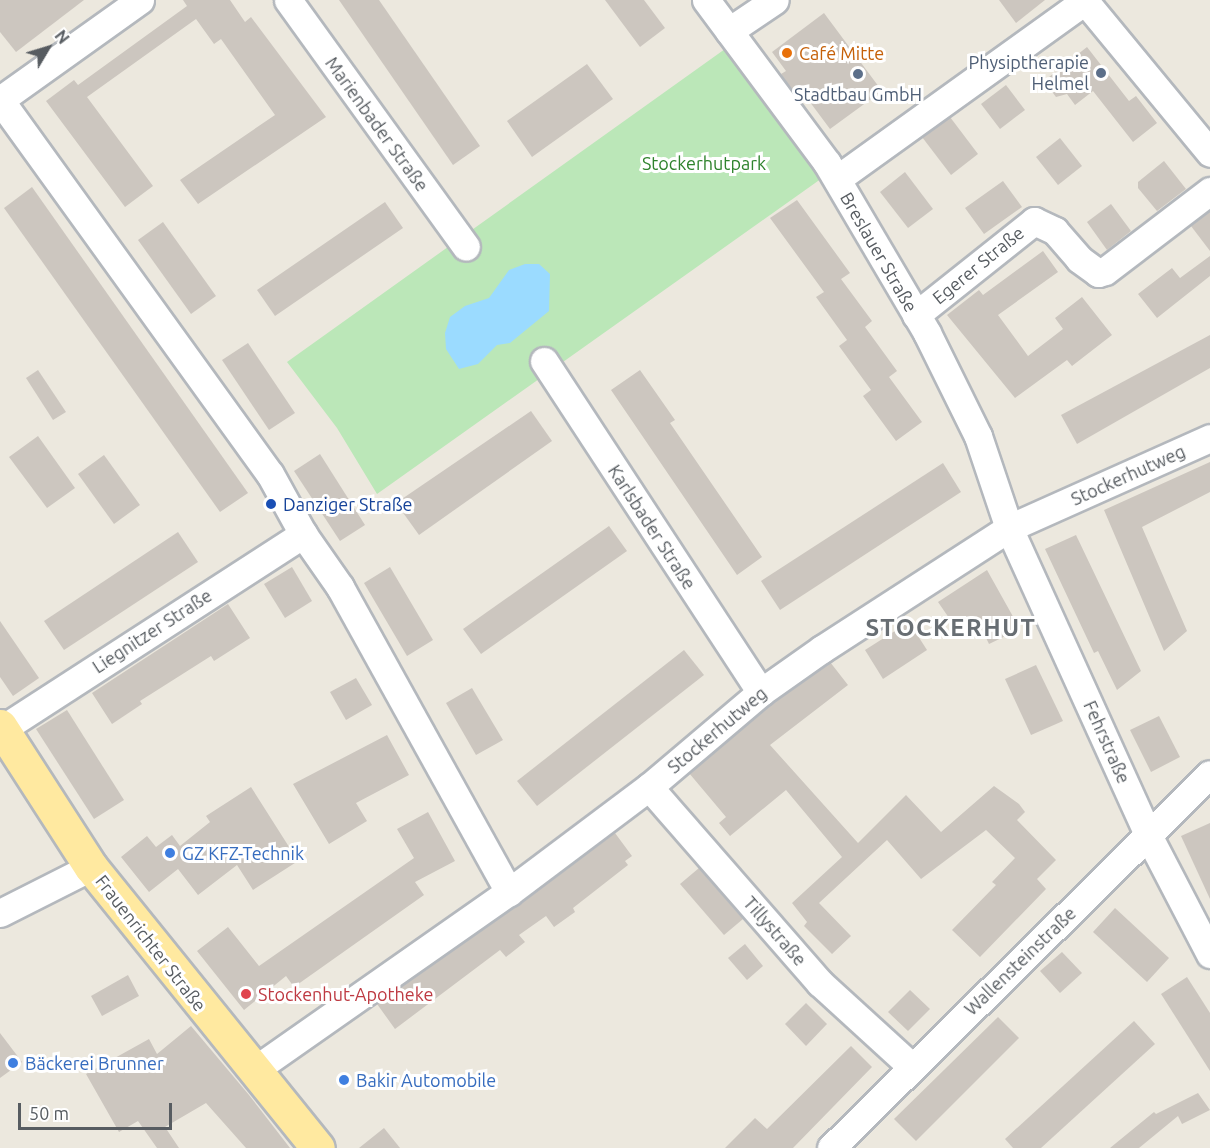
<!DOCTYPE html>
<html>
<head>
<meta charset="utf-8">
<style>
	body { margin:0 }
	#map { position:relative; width:1210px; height:1148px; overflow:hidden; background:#ece8de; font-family:Ubuntu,sans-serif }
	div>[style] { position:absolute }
	.green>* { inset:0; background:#bbe7b8 }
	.water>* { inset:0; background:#9bdbff }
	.building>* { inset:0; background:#ccc6bf }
	.roads { filter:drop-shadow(2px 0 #b4b8bd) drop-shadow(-2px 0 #b4b8bd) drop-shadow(0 2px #b4b8bd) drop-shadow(0 -2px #b4b8bd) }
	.minor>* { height:27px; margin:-13.5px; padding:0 13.5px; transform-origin:13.5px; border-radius:13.5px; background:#fff }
	.major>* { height:33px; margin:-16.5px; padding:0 16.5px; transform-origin:16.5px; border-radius:16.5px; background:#ffe9a0 }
	.dots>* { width:16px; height:16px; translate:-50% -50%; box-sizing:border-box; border:3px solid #fff; border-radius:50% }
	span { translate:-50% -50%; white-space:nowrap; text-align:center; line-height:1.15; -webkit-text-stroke:6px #fff; paint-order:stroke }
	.food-label { font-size:18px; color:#c56008 }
	.left { translate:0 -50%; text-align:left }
	.service-label { font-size:18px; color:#4e5e75 }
	.right { translate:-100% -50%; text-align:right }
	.street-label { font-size:18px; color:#575c61 }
	.park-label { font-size:18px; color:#2f832d }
	.transit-label { font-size:18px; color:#164399 }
	.shop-label { font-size:18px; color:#366cbe }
	.health-label { font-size:18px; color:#be3a42 }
	.district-label { font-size:24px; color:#686e73; font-weight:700; letter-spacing:1.5px }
	.north { position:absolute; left:18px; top:18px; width:60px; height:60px; -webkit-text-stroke:4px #fff; paint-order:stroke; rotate:52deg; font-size:16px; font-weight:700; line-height:24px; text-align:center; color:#575c61 }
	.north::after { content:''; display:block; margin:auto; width:21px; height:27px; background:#575c61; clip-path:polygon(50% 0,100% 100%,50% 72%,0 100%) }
	.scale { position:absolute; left:18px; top:1103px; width:154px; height:27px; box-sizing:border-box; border:3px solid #575c61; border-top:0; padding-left:8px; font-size:18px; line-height:21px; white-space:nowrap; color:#575c61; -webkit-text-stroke:4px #fff; paint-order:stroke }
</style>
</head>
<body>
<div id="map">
	<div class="green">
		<i style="clip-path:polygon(732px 44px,825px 176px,377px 494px,337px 428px,287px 362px)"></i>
	</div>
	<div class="water">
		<i style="clip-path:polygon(525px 264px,539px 264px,550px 274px,549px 311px,510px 343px,497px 345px,478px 364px,459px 369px,446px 349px,445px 333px,450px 317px,465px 306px,489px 298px,509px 270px)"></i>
	</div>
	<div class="building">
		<i style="clip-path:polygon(0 0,84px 0,16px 52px,0 32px)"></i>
		<i style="clip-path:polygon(183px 0,230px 0,245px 22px,251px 17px,326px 117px,198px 204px,180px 180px,275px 115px,221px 39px,214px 44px,196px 19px,87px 97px,153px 186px,125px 207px,46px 101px,74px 80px,78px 85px,187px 6px)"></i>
		<i style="clip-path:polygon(339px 0,379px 0,480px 146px,453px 165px)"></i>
		<i style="clip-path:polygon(605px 0,644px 0,665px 28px,640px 47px)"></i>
		<i style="clip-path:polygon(999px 0,1045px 0,1016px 23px)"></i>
		<i style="clip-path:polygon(824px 13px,882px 91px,830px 129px,798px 86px,793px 90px,786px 82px,781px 74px,786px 71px,772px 52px)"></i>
		<i style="clip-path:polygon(1087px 47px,1129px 101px,1136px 96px,1157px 123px,1133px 142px,1093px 91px,1075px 105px,1067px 94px,1056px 97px,1044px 81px)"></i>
		<i style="clip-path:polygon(587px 64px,613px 99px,532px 157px,507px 121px)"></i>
		<i style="clip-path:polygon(1006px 85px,1025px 110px,1000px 129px,981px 104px)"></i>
		<i style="clip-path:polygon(950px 117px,978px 154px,951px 175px,922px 137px)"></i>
		<i style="clip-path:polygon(1060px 138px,1082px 166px,1058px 185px,1036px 157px)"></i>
		<i style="clip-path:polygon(1164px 161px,1186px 189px,1157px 211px,1138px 188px,1138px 182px)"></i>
		<i style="clip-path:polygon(905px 172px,933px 209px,908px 228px,880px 192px)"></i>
		<i style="clip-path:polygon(1003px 181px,1022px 207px,984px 234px,965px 208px)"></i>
		<i style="clip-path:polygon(32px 187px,248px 493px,220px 512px,4px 208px)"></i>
		<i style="clip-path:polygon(797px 200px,850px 273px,841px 279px,872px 321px,865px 327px,897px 371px,889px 377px,922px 422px,896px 441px,863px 396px,871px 390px,839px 346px,847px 340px,816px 297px,824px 292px,770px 218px)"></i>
		<i style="clip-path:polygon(385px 202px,403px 228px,275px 316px,257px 290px)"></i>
		<i style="clip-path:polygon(1111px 204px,1131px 231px,1107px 250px,1087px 222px)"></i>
		<i style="clip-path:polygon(1210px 211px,1210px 251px,1191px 226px)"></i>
		<i style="clip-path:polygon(163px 222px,216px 296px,191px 314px,138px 240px)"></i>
		<i style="clip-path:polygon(1043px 251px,1058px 272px,998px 315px,1028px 356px,1063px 329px,1055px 318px,1082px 297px,1112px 335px,1072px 366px,1067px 360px,1015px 398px,947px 315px,979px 290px,983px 295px)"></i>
		<i style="clip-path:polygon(1210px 256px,1210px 276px,1157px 318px,1138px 294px,1172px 268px,1180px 278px)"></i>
		<i style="clip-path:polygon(1210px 335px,1210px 368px,1077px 444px,1061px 415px)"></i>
		<i style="clip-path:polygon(248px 343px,295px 413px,269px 430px,222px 360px)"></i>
		<i style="clip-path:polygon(38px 370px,66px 412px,53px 420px,26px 378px)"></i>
		<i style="clip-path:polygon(640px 370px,675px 420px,670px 423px,762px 557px,737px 575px,611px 390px)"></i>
		<i style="clip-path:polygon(531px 411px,552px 441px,419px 535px,396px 503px)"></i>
		<i style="clip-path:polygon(38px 436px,75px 488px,47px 508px,9px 457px)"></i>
		<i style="clip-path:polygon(320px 454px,365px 525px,340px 541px,294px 471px)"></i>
		<i style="clip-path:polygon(104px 455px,140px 505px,114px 524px,78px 474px)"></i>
		<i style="clip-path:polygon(1210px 462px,1210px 492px,1142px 527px,1187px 631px,1164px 651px,1104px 510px)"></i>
		<i style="clip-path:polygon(943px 463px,961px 492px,780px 610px,761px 581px)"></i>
		<i style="clip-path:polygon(609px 526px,627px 551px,481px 654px,463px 629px)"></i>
		<i style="clip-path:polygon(178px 532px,198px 562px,64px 650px,44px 621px)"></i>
		<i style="clip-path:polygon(1076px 535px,1141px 671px,1117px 690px,1098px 651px,1094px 653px,1045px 549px)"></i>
		<i style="clip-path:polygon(292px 567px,312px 601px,285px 618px,264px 584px)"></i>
		<i style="clip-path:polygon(390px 567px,433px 640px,407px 656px,364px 583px)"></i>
		<i style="clip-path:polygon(987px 570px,1020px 629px,989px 644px,977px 619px,958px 631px,938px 602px)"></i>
		<i style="clip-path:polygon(228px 604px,250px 638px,214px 661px,211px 656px,140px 701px,142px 704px,112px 724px,92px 693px)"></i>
		<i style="clip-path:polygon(0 621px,39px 678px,13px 696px,0 677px)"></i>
		<i style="clip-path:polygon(909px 622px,927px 650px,883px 679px,865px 650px)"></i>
		<i style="clip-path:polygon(684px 650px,704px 675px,537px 806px,517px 781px)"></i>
		<i style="clip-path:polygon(830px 662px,848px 685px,770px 745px,858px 843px,906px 795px,941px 832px,994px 786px,1019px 804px,1025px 812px,1017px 820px,1056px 860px,1037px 879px,1046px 889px,980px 957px,952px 930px,996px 885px,992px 882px,1015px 858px,986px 830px,921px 879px,887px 840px,819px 903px,851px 936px,832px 954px,804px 926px,807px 922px,792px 903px,842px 857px,786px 790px,730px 836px,719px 823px,726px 817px,689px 773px,771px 704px)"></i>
		<i style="clip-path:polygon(1036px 665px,1063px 721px,1031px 735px,1005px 679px)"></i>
		<i style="clip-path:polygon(356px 678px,372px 705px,346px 720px,330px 692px)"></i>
		<i style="clip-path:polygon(472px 688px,503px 740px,476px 755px,446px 703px)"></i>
		<i style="clip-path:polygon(67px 710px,124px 800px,94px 819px,36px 729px)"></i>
		<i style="clip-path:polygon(1159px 716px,1180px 757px,1151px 772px,1130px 730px)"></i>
		<i style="clip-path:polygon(387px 735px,409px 775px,356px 803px,367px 821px,329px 844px,293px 784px)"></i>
		<i style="clip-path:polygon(251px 787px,298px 861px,253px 890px,237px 865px,198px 895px,178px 869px,149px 892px,121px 857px,147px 836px,156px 847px,172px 835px,180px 846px,210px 822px,206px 816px)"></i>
		<i style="clip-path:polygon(428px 812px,455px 861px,415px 882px,424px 895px,294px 987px,286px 976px,244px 1010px,197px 951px,228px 927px,259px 966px,414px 858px,397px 829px)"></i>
		<i style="clip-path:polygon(1210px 823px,1210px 899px,1181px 836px)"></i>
		<i style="clip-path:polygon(615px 833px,632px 856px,625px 861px,628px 865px,573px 908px,575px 912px,554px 927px,546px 916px,519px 935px,525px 942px,506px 957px,500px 950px,395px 1029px,377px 1004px)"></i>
		<i style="clip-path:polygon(699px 868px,743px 919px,724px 935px,680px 884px)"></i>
		<i style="clip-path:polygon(1115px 908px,1169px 958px,1147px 982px,1093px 932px)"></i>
		<i style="clip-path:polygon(745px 944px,763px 966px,747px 980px,728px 958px)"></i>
		<i style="clip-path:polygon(1062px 952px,1082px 973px,1060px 993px,1040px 971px)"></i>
		<i style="clip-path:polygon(128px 975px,139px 996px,102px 1016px,91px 996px)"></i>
		<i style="clip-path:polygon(1187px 977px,1210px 1013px,1210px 1071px,1161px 994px)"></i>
		<i style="clip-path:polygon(910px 990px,930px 1009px,908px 1031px,888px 1012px)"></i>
		<i style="clip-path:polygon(806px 1003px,827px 1024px,806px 1046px,785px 1024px)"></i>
		<i style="clip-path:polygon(998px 1017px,1019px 1038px,916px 1141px,894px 1119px)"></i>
		<i style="clip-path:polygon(1134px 1021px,1155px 1044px,1041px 1148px,1013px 1148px,1005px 1139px)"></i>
		<i style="clip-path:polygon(191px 1026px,249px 1095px,290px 1148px,246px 1148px,206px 1103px,165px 1127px,179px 1148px,157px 1148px,138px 1121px,119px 1132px,86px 1074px,149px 1039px,157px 1054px)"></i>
		<i style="clip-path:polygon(0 1033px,22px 1062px,0 1078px)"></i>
		<i style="clip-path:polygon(851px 1046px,872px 1067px,793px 1148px,725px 1148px,755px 1118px,767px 1129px)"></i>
		<i style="clip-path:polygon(1198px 1093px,1210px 1110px,1182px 1124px,1178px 1116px,1139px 1148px,1110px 1148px,1154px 1112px,1156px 1114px)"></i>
		<i style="clip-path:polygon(384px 1128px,400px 1148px,359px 1148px)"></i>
	</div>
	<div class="roads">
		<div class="minor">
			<i style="left:288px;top:0;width:304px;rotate:54.2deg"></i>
			<i style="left:706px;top:0;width:203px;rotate:53.4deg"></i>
			<i style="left:827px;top:163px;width:197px;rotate:59.5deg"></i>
			<i style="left:927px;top:333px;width:115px;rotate:63.7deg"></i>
			<i style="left:978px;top:436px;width:97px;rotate:71.4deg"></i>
			<i style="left:1009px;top:528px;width:339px;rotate:65.6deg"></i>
			<i style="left:1149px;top:837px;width:132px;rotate:62.5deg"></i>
			<i style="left:1084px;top:0;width:198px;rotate:50.5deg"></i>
			<i style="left:729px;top:31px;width:55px;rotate:-34deg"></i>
			<i style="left:0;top:100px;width:461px;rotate:54.2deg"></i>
			<i style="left:270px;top:474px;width:68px;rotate:61.2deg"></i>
			<i style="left:303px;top:534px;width:65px;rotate:55.1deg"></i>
			<i style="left:340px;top:587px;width:349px;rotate:61deg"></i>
			<i style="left:0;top:100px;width:172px;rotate:-35.5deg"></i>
			<i style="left:837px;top:179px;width:305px;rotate:-35.7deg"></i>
			<i style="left:916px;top:315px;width:151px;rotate:-38.5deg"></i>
			<i style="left:1034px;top:221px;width:23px;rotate:25deg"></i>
			<i style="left:1055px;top:231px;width:37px;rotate:49deg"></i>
			<i style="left:1079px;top:259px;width:24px;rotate:36deg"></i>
			<i style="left:1098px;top:273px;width:7px;rotate:-16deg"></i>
			<i style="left:1105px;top:271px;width:132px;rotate:-37.3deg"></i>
			<i style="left:544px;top:361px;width:396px;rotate:56.8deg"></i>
			<i style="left:2px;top:729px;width:359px;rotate:-32.9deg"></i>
			<i style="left:649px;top:787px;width:260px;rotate:48.9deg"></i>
			<i style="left:820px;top:983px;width:123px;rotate:42.4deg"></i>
			<i style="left:0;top:913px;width:102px;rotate:-26.8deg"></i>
			<i style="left:253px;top:1071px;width:312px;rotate:-35deg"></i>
			<i style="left:509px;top:892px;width:175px;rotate:-36.9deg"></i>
			<i style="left:649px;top:787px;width:147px;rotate:-40.3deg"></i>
			<i style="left:761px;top:692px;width:75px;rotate:-35.2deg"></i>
			<i style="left:822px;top:649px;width:223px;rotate:-32.9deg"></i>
			<i style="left:1009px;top:528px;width:220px;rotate:-24.1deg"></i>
			<i style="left:831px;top:1148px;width:532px;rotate:-44.62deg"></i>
		</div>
		<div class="major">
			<i style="left:0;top:726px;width:168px;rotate:57.2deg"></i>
			<i style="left:91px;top:867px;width:361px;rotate:51.1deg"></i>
		</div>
	</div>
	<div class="dots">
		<i style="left:787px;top:53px;background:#e8710a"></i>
		<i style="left:1101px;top:73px;background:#5c6f8a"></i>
		<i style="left:858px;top:74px;background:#5c6f8a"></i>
		<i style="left:271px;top:504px;background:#1a4fb4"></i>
		<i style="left:170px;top:853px;background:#3f7fe0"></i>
		<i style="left:246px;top:994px;background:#e0444e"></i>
		<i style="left:13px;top:1063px;background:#3f7fe0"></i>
		<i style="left:344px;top:1080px;background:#3f7fe0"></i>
	</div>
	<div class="food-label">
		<span class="left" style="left:799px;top:53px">Café Mitte</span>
	</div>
	<div class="service-label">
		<span class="right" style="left:1089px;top:73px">Physiptherapie<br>Helmel</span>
		<span style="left:858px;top:94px">Stadtbau GmbH</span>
	</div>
	<div class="street-label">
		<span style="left:377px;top:124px;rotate:54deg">Marienbader Straße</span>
		<span style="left:879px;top:252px;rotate:60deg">Breslauer Straße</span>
		<span style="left:978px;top:265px;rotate:-39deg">Egerer Straße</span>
		<span style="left:1128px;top:475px;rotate:-24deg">Stockerhutweg</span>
		<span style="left:652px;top:527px;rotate:57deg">Karlsbader Straße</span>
		<span style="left:152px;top:631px;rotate:-33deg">Liegnitzer Straße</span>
		<span style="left:717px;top:730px;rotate:-40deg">Stockerhutweg</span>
		<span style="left:1107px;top:742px;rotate:66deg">Fehrstraße</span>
		<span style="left:775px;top:931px;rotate:49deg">Tillystraße</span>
		<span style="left:151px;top:943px;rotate:52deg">Frauenrichter Straße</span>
		<span style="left:1020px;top:961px;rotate:-44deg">Wallensteinstraße</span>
	</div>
	<div class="park-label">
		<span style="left:704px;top:163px">Stockerhutpark</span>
	</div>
	<div class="transit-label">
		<span class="left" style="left:283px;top:504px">Danziger Straße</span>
	</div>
	<div class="shop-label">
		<span class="left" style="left:182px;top:853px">GZ KFZ-Technik</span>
		<span class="left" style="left:25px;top:1063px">Bäckerei Brunner</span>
		<span class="left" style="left:356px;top:1080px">Bakir Automobile</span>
	</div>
	<div class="health-label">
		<span class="left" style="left:258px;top:994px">Stockenhut-Apotheke</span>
	</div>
	<div class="district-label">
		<span style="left:951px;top:628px">STOCKERHUT</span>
	</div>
	<div class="north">N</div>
	<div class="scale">50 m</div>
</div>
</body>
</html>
